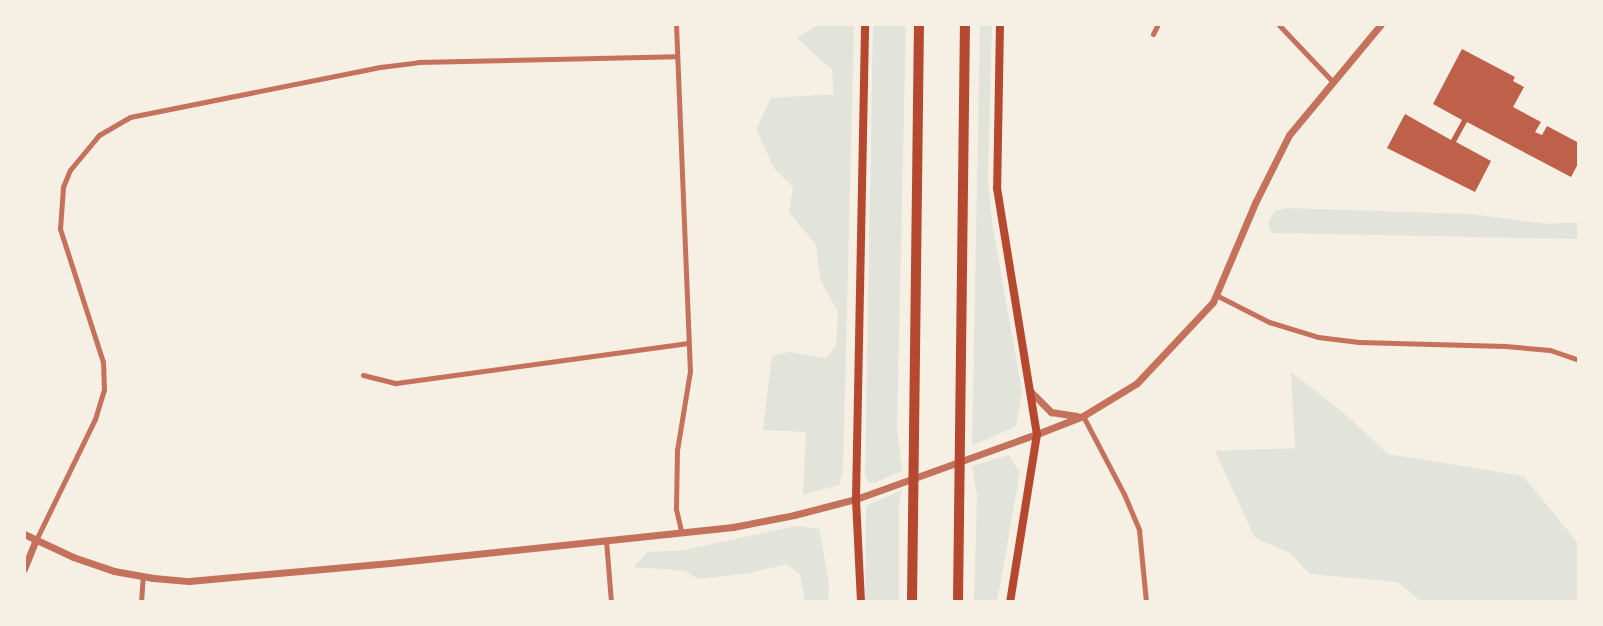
<!DOCTYPE html>
<html>
<head>
<meta charset="utf-8">
<style>
	body { margin:0 }
	#map { position:relative; width:1603px; height:626px; overflow:hidden; background:#f6efe4; font-family:"Asap Condensed",sans-serif }
	div>[style] { position:absolute }
	.green>* { inset:0; background:#e2e4dc }
	.building>* { inset:0; background:#bf614a }
	.minor>* { height:5px; margin:-2.5px; padding:0 2.5px; transform-origin:2.5px; border-radius:2.5px; background:#c5725c }
	.tertiary>* { height:7px; margin:-3.5px; padding:0 3.5px; transform-origin:3.5px; border-radius:3.5px; background:#c5725c }
	.secondary>* { height:8px; margin:-4px; padding:0 4px; transform-origin:4px; border-radius:4px; background:#b5482f }
	.motorway>* { height:10px; margin:-5px; padding:0 5px; transform-origin:5px; border-radius:5px; background:#b5482f }
	span { translate:-50% -50%; white-space:nowrap; text-align:center; line-height:1.15; -webkit-text-stroke:7px #f6efe4; paint-order:stroke }
	.frame { position:absolute; inset:0; border:26px solid #f6efe4; pointer-events:none }
</style>
</head>
<body>
<div id="map">
	<div class="green">
		<i style="clip-path:polygon(819px 24px,854px 24px,843px 472px,839px 485px,803px 495px,806px 432px,763px 430px,772px 356px,789px 352px,826px 358px,836px 346px,838px 312px,820px 279px,816px 245px,789px 212px,793px 187px,774px 168px,756px 129px,771px 98px,834px 94px,832px 70px,797px 38px)"></i>
		<i style="clip-path:polygon(873px 24px,906px 24px,897px 428px,902px 471px,874px 483px,868px 482px,865px 474px)"></i>
		<i style="clip-path:polygon(980px 24px,992px 24px,988px 180px,992px 222px,1022px 392px,1016px 426px,972px 446px)"></i>
		<i style="clip-path:polygon(1287px 208px,1470px 214px,1547px 224px,1579px 222px,1579px 239px,1271px 233px,1268px 222px,1275px 211px)"></i>
		<i style="clip-path:polygon(1291px 372px,1346px 415px,1388px 454px,1523px 476px,1579px 544px,1579px 602px,1422px 602px,1397px 582px,1310px 574px,1290px 553px,1255px 538px,1215px 451px,1295px 448px)"></i>
		<i style="clip-path:polygon(1009px 455px,1020px 472px,997px 602px,974px 602px,977px 494px,972px 466px)"></i>
		<i style="clip-path:polygon(902px 490px,899px 508px,899px 602px,865px 602px,866px 506px)"></i>
		<i style="clip-path:polygon(796px 526px,819px 529px,829px 582px,828px 602px,805px 602px,800px 575px,787px 564px,750px 573px,699px 579px,685px 571px,634px 567px,647px 552px,684px 550px)"></i>
	</div>
	<div class="building">
		<i style="clip-path:polygon(1462px 49px,1515px 77px,1513px 81px,1524px 87px,1513px 107px,1541px 122px,1535px 132px,1542px 135px,1547px 126px,1579px 143px,1579px 162px,1571px 177px,1467px 122px,1456px 142px,1491px 161px,1475px 192px,1387px 148px,1405px 114px,1451px 140px,1462px 120px,1433px 104px)"></i>
	</div>
	<div class="minor">
		<i style="left:676px;top:24px;width:347px;rotate:87.7deg"></i>
		<i style="left:690px;top:371px;width:80px;rotate:99.3deg"></i>
		<i style="left:677px;top:450px;width:59px;rotate:91deg"></i>
		<i style="left:676px;top:509px;width:23px;rotate:77deg"></i>
		<i style="left:1278px;top:24px;width:80px;rotate:46.5deg"></i>
		<i style="left:1153px;top:34px;width:11px;rotate:-63deg"></i>
		<i style="left:1216px;top:295px;width:59px;rotate:27deg"></i>
		<i style="left:1269px;top:322px;width:51px;rotate:17deg"></i>
		<i style="left:1318px;top:337px;width:41px;rotate:7deg"></i>
		<i style="left:1359px;top:342px;width:146px;rotate:1.6deg"></i>
		<i style="left:1505px;top:346px;width:45px;rotate:5.1deg"></i>
		<i style="left:1550px;top:350px;width:31px;rotate:19deg"></i>
		<i style="left:363px;top:375px;width:34px;rotate:14deg"></i>
		<i style="left:396px;top:383px;width:295px;rotate:-7.8deg"></i>
		<i style="left:1083px;top:416px;width:88px;rotate:62.3deg"></i>
		<i style="left:1124px;top:494px;width:39px;rotate:67deg"></i>
		<i style="left:1139px;top:530px;width:72px;rotate:84.4deg"></i>
		<i style="left:36px;top:540px;width:135px;rotate:-64deg"></i>
		<i style="left:95px;top:419px;width:30px;rotate:-73deg"></i>
		<i style="left:104px;top:390px;width:28px;rotate:-92deg"></i>
		<i style="left:103px;top:362px;width:140px;rotate:-107.9deg"></i>
		<i style="left:60px;top:229px;width:42px;rotate:-85.9deg"></i>
		<i style="left:63px;top:187px;width:18px;rotate:-68deg"></i>
		<i style="left:70px;top:170px;width:45px;rotate:-50.4deg"></i>
		<i style="left:99px;top:135px;width:36px;rotate:-30deg"></i>
		<i style="left:130px;top:117px;width:255px;rotate:-11.3deg"></i>
		<i style="left:380px;top:67px;width:38px;rotate:-7deg"></i>
		<i style="left:418px;top:62px;width:258px;rotate:-1.3deg"></i>
		<i style="left:606px;top:540px;width:62px;rotate:85.4deg"></i>
		<i style="left:141px;top:602px;width:26px;rotate:-86deg"></i>
	</div>
	<div class="tertiary">
		<i style="left:1030px;top:391px;width:30px;rotate:45deg"></i>
		<i style="left:1051px;top:412px;width:26px;rotate:9deg"></i>
		<i style="left:24px;top:534px;width:54px;rotate:25.1deg"></i>
		<i style="left:73px;top:557px;width:43px;rotate:18.9deg"></i>
		<i style="left:114px;top:571px;width:40px;rotate:10deg"></i>
		<i style="left:153px;top:578px;width:36px;rotate:5deg"></i>
		<i style="left:189px;top:581px;width:202px;rotate:-5.1deg"></i>
		<i style="left:390px;top:563px;width:345px;rotate:-6deg"></i>
		<i style="left:733px;top:527px;width:62px;rotate:-11.1deg"></i>
		<i style="left:794px;top:515px;width:64px;rotate:-14.5deg"></i>
		<i style="left:856px;top:499px;width:192px;rotate:-19.8deg"></i>
		<i style="left:1037px;top:434px;width:49px;rotate:-21.4deg"></i>
		<i style="left:1083px;top:416px;width:63px;rotate:-31.4deg"></i>
		<i style="left:1137px;top:383px;width:111px;rotate:-46.8deg"></i>
		<i style="left:1213px;top:302px;width:108px;rotate:-67deg"></i>
		<i style="left:1255px;top:203px;width:76px;rotate:-63.4deg"></i>
		<i style="left:1289px;top:135px;width:144px;rotate:-50.3deg"></i>
		<i style="left:24px;top:569px;width:31px;rotate:-68deg"></i>
	</div>
	<div class="secondary">
		<i style="left:1000px;top:24px;width:164px;rotate:91deg"></i>
		<i style="left:997px;top:188px;width:249px;rotate:80.8deg"></i>
		<i style="left:1037px;top:434px;width:170px;rotate:99.1deg"></i>
		<i style="left:861px;top:602px;width:103px;rotate:-92.8deg"></i>
		<i style="left:856px;top:499px;width:475px;rotate:-88.9deg"></i>
	</div>
	<div class="motorway">
		<i style="left:912px;top:602px;width:578px;rotate:-89.31deg"></i>
		<i style="left:958px;top:602px;width:578px;rotate:-89.31deg"></i>
	</div>
	<div class="frame"></div>
</div>
</body>
</html>
